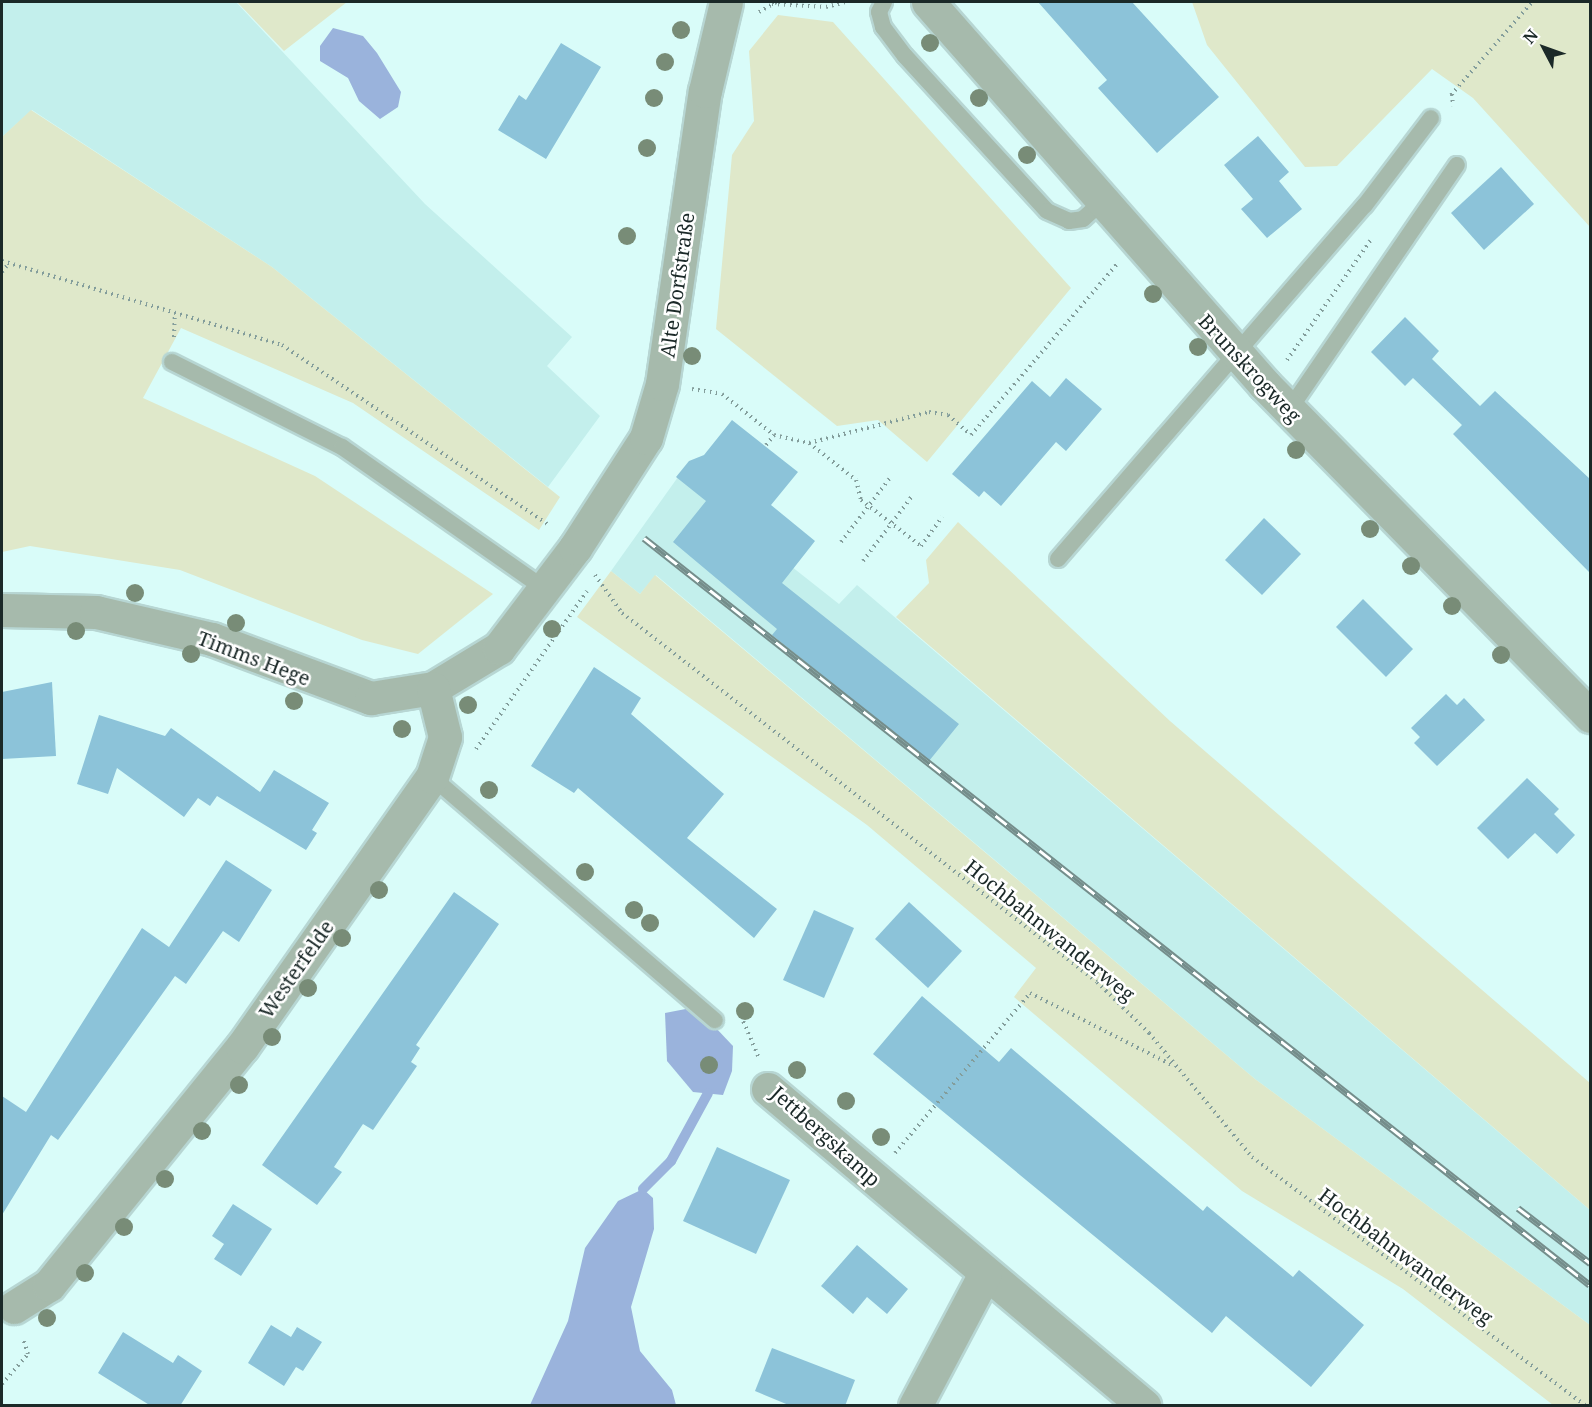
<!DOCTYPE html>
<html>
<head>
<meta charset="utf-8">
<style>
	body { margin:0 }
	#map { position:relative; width:1592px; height:1407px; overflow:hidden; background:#d9fcf9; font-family:"Noto Serif",serif }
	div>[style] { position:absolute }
	.built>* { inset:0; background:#c3efec }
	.green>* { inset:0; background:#dfe8ca }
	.water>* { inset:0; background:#9ab3dc }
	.stream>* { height:10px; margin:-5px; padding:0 5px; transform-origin:5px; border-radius:5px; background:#9ab3dc }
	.building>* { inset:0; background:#8cc3d9 }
	.path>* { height:4px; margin-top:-2px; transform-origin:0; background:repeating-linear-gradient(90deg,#839d9b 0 1.5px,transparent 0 6px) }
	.roads { filter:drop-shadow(2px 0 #b7d6d3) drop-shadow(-2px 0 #b7d6d3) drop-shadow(0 2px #b7d6d3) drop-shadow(0 -2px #b7d6d3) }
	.service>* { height:16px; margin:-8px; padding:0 8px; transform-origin:8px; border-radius:8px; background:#a6baac }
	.minor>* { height:33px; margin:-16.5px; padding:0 16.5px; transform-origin:16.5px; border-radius:16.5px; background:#a6baac }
	.rail>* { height:7px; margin-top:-3.5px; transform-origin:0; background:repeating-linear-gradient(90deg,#fff 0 14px,#758d8b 0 28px); box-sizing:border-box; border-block:2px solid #758d8b }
	.trees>* { width:18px; height:18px; margin:-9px; border-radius:50%; background:#788c77 }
	span { translate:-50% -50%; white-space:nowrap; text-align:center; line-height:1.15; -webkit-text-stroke:5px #fff; paint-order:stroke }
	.street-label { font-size:20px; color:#1b2928 }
	.frame { position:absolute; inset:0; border:3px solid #1b2928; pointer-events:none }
	.north { position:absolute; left:1514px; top:18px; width:60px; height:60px; -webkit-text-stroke:4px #fff; paint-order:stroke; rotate:311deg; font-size:16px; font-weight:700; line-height:24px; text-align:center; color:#1b2928 }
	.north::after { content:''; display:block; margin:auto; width:21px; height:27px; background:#1b2928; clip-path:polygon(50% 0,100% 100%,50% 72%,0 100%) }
</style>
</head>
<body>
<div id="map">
	<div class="built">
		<i style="clip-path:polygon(2px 2px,236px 2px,425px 204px,572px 337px,547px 366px,600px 416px,548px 487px,272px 267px,32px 110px,2px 137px)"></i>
		<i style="clip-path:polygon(678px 477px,839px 604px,857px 585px,1590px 1210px,1590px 1325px,1255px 1079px,656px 575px,640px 594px,611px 571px)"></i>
	</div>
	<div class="green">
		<i style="clip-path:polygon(237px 2px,347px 2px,284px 51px)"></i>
		<i style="clip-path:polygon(1192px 2px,1590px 2px,1590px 227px,1473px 98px,1432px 69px,1337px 166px,1305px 167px,1207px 45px)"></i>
		<i style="clip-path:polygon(778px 15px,833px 22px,1071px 288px,927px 462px,878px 420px,837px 426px,716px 329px,732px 155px,754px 121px,749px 51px)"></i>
		<i style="clip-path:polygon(31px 110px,272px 267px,560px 497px,539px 530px,353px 403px,181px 328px,143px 398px,315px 476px,493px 594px,418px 654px,362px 640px,180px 570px,30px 546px,2px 552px,2px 137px)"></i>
		<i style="clip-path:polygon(958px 522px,1170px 721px,1590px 1083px,1590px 1210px,896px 617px,929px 583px,926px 560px)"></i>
		<i style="clip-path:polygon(611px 571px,640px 594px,655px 575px,1255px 1079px,1590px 1325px,1590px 1405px,1553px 1405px,1403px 1289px,1242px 1191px,1014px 997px,1036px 968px,867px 825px,577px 617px)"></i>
	</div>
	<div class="water">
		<i style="clip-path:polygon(333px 28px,363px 36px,377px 53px,401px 92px,398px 107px,380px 119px,359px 101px,348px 78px,320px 61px,320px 46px)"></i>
		<i style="clip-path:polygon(696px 1007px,733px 1046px,732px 1071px,723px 1095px,693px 1092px,667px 1061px,665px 1013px)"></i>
		<i style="clip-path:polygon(643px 1189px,653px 1198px,654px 1229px,631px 1307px,640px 1351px,672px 1390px,676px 1405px,530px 1405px,568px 1321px,585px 1248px,618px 1201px)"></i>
	</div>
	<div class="stream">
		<i style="left:643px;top:1189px;width:40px;rotate:-45deg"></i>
		<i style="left:671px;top:1161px;width:77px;rotate:-61.4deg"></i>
	</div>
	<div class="building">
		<i style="clip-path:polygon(1038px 2px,1132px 2px,1219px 97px,1157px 153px,1098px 88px,1107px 80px)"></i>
		<i style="clip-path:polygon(561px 43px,601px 67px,546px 159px,498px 130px,519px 95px,526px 100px)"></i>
		<i style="clip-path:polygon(1258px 136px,1289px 172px,1279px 181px,1302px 209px,1267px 238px,1241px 209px,1253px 199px,1224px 165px)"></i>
		<i style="clip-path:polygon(1501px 167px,1534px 204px,1484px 250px,1451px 213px)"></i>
		<i style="clip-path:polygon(1405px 317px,1439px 351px,1432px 359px,1480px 406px,1495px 391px,1590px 479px,1590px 573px,1453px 434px,1462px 425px,1413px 378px,1405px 386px,1371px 352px)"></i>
		<i style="clip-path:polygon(1066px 378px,1102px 409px,1066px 451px,1056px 442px,1001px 506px,984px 491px,979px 497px,952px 474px,1032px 381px,1050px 397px)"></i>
		<i style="clip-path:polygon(732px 420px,798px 472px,771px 505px,815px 541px,782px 583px,959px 724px,929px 761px,772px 635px,777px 629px,673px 542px,706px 501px,676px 477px,689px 461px,704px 455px)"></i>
		<i style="clip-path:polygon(1264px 518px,1301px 554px,1262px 595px,1225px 560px)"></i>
		<i style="clip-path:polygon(1363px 599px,1413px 649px,1386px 677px,1336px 627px)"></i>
		<i style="clip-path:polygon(594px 667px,641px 698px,631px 714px,724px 794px,687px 838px,777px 909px,754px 938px,578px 788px,574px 793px,531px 766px)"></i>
		<i style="clip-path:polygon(52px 682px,56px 756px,2px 759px,2px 692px)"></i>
		<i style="clip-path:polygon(1446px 694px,1457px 705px,1464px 698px,1485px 720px,1437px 766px,1414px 743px,1420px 737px,1411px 728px)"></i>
		<i style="clip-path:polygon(99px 715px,165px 736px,171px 728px,260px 792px,274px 770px,329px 803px,312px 830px,317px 833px,306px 850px,217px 796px,210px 806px,198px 798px,184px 817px,117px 768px,108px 794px,77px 784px)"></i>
		<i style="clip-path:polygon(1527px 778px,1559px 809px,1554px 814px,1575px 835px,1557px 854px,1535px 833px,1508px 859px,1477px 828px)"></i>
		<i style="clip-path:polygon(226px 860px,272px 890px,239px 942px,223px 931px,186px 984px,175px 976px,58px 1140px,51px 1135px,2px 1215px,2px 1096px,26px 1112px,142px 928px,169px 947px)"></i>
		<i style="clip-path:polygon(454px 892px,499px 924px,416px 1045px,420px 1048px,411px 1062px,417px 1066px,373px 1130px,363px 1124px,334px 1167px,342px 1172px,317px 1205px,262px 1165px)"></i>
		<i style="clip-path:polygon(909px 902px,962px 951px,928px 988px,875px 939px)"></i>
		<i style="clip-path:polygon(814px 910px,854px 928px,824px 998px,783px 980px)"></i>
		<i style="clip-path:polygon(922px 996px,999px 1062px,1011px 1048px,1203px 1211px,1207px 1206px,1293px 1277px,1299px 1270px,1364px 1325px,1311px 1387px,1226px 1316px,1212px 1333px,873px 1054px)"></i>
		<i style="clip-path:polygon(717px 1147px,790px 1180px,756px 1254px,683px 1221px)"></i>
		<i style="clip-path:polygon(233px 1204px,272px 1229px,241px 1276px,214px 1259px,224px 1244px,212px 1236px)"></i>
		<i style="clip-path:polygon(857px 1245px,908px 1289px,887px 1314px,867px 1297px,853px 1314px,821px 1286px)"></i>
		<i style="clip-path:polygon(271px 1325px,291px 1337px,297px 1327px,322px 1342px,303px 1371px,296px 1367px,284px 1386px,248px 1363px)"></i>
		<i style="clip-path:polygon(123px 1332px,173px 1363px,178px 1355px,202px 1371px,180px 1406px,151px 1406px,98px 1373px)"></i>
		<i style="clip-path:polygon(772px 1348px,855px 1380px,845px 1406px,791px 1406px,755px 1391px)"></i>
	</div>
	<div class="path">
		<i style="left:772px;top:4px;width:54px;rotate:3.2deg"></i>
		<i style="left:826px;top:7px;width:21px;rotate:-14deg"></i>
		<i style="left:759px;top:12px;width:20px;rotate:-30deg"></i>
		<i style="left:1452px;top:94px;width:12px;rotate:85deg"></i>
		<i style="left:1451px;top:95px;width:123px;rotate:-48.9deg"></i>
		<i style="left:2px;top:261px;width:292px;rotate:16.7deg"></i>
		<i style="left:282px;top:345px;width:323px;rotate:34deg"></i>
		<i style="left:2px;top:272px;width:11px;rotate:-52deg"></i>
		<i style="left:174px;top:337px;width:23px;rotate:-88deg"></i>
		<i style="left:1287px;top:360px;width:149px;rotate:-55.1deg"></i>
		<i style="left:692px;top:389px;width:30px;rotate:9deg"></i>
		<i style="left:722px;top:394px;width:66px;rotate:38.3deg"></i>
		<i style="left:774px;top:435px;width:36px;rotate:13deg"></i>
		<i style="left:809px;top:443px;width:60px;rotate:38.2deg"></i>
		<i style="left:856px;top:480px;width:21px;rotate:76deg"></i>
		<i style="left:861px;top:500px;width:76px;rotate:37.5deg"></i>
		<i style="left:921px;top:546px;width:36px;rotate:-54deg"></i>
		<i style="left:809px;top:443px;width:124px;rotate:-14.5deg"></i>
		<i style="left:929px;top:412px;width:19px;rotate:9deg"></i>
		<i style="left:948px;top:415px;width:30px;rotate:41deg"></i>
		<i style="left:971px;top:435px;width:225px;rotate:-49.5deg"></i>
		<i style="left:766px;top:445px;width:13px;rotate:-51deg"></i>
		<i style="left:841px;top:542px;width:81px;rotate:-52.6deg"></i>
		<i style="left:863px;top:561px;width:83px;rotate:-52.9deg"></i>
		<i style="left:595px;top:575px;width:47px;rotate:54.6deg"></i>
		<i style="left:622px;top:613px;width:601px;rotate:37.84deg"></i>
		<i style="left:1097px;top:982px;width:73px;rotate:44.4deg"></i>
		<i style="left:1149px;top:1033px;width:161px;rotate:50.3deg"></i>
		<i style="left:1252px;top:1157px;width:417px;rotate:36.7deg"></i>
		<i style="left:476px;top:749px;width:193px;rotate:-54.9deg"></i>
		<i style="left:741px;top:1016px;width:46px;rotate:66.8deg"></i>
		<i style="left:895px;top:1153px;width:209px;rotate:-49.8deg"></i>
		<i style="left:1030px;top:993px;width:161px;rotate:26.9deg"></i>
		<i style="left:2px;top:1384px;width:40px;rotate:-49deg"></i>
		<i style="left:28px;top:1354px;width:16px;rotate:-108deg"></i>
	</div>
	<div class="roads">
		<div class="service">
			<i style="left:884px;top:2px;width:11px;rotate:117deg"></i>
			<i style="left:879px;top:12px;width:16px;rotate:75deg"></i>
			<i style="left:883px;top:27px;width:36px;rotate:53deg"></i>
			<i style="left:905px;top:56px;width:210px;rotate:47.5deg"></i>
			<i style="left:1047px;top:211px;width:24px;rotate:24deg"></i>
			<i style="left:1069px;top:221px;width:14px;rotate:-8deg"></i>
			<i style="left:1083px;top:219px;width:25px;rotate:-42deg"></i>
			<i style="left:172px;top:362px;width:190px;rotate:26.6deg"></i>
			<i style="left:342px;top:447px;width:249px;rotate:35deg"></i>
			<i style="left:1289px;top:410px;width:297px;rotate:-55.6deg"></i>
			<i style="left:1058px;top:559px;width:469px;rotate:-49.1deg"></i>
			<i style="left:1365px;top:205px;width:109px;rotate:-52.8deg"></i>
			<i style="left:432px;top:777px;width:373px;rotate:40.7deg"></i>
		</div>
		<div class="minor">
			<i style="left:928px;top:2px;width:510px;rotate:48.66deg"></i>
			<i style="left:1265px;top:385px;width:464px;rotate:45.5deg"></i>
			<i style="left:2px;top:610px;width:94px;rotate:1.2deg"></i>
			<i style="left:96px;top:612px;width:119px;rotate:13.1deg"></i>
			<i style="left:212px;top:639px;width:170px;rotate:20.4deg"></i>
			<i style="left:371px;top:698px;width:63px;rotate:-9.2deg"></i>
			<i style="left:433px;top:688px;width:77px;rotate:-31.2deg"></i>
			<i style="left:499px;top:648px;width:126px;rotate:-52.8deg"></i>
			<i style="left:575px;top:548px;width:131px;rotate:-57.2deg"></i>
			<i style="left:646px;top:438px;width:56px;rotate:-73.5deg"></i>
			<i style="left:662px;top:384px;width:296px;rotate:-81.7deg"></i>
			<i style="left:705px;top:91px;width:91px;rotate:-76.7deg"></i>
			<i style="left:768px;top:1089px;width:492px;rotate:40.1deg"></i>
			<i style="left:14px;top:1307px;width:41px;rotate:-32.2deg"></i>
			<i style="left:49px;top:1285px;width:306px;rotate:-51deg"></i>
			<i style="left:242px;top:1047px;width:330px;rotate:-54.9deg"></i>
			<i style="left:432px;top:777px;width:42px;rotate:-72deg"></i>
			<i style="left:445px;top:737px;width:50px;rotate:-103.8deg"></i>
			<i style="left:915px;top:1406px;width:149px;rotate:-62.1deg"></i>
		</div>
	</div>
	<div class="rail">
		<i style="left:644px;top:538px;width:1205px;rotate:38.3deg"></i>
		<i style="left:1518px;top:1208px;width:91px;rotate:37.4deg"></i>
	</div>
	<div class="trees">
		<i style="left:681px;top:30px"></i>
		<i style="left:930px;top:43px"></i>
		<i style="left:665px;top:62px"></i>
		<i style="left:654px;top:98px"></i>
		<i style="left:979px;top:98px"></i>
		<i style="left:647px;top:148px"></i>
		<i style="left:1027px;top:155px"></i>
		<i style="left:627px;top:236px"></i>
		<i style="left:1153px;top:294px"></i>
		<i style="left:1198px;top:347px"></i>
		<i style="left:692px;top:356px"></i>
		<i style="left:1296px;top:450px"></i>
		<i style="left:1370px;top:529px"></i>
		<i style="left:1411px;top:566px"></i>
		<i style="left:135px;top:593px"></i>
		<i style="left:1452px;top:606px"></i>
		<i style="left:236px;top:623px"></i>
		<i style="left:552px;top:629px"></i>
		<i style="left:76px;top:631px"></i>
		<i style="left:191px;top:654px"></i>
		<i style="left:1501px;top:655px"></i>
		<i style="left:294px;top:701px"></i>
		<i style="left:468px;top:705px"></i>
		<i style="left:402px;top:729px"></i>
		<i style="left:489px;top:790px"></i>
		<i style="left:585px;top:872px"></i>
		<i style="left:379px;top:890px"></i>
		<i style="left:634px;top:910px"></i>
		<i style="left:650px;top:923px"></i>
		<i style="left:342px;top:938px"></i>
		<i style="left:308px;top:988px"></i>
		<i style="left:745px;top:1011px"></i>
		<i style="left:272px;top:1037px"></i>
		<i style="left:709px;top:1065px"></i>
		<i style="left:797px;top:1070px"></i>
		<i style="left:239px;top:1085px"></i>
		<i style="left:846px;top:1101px"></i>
		<i style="left:202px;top:1131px"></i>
		<i style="left:881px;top:1137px"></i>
		<i style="left:165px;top:1179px"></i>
		<i style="left:124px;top:1227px"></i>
		<i style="left:85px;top:1273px"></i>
		<i style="left:47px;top:1318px"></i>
	</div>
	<div class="street-label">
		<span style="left:677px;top:285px;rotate:-82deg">Alte Dorfstraße</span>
		<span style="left:1250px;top:368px;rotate:47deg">Brunskrogweg</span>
		<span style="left:254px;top:658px;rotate:21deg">Timms Hege</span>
		<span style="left:1050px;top:930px;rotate:39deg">Hochbahnwanderweg</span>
		<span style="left:296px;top:969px;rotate:-55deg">Westerfelde</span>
		<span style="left:826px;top:1136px;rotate:42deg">Jettbergskamp</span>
		<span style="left:1406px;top:1256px;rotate:37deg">Hochbahnwanderweg</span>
	</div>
	<div class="frame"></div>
	<div class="north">N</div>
</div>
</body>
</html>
